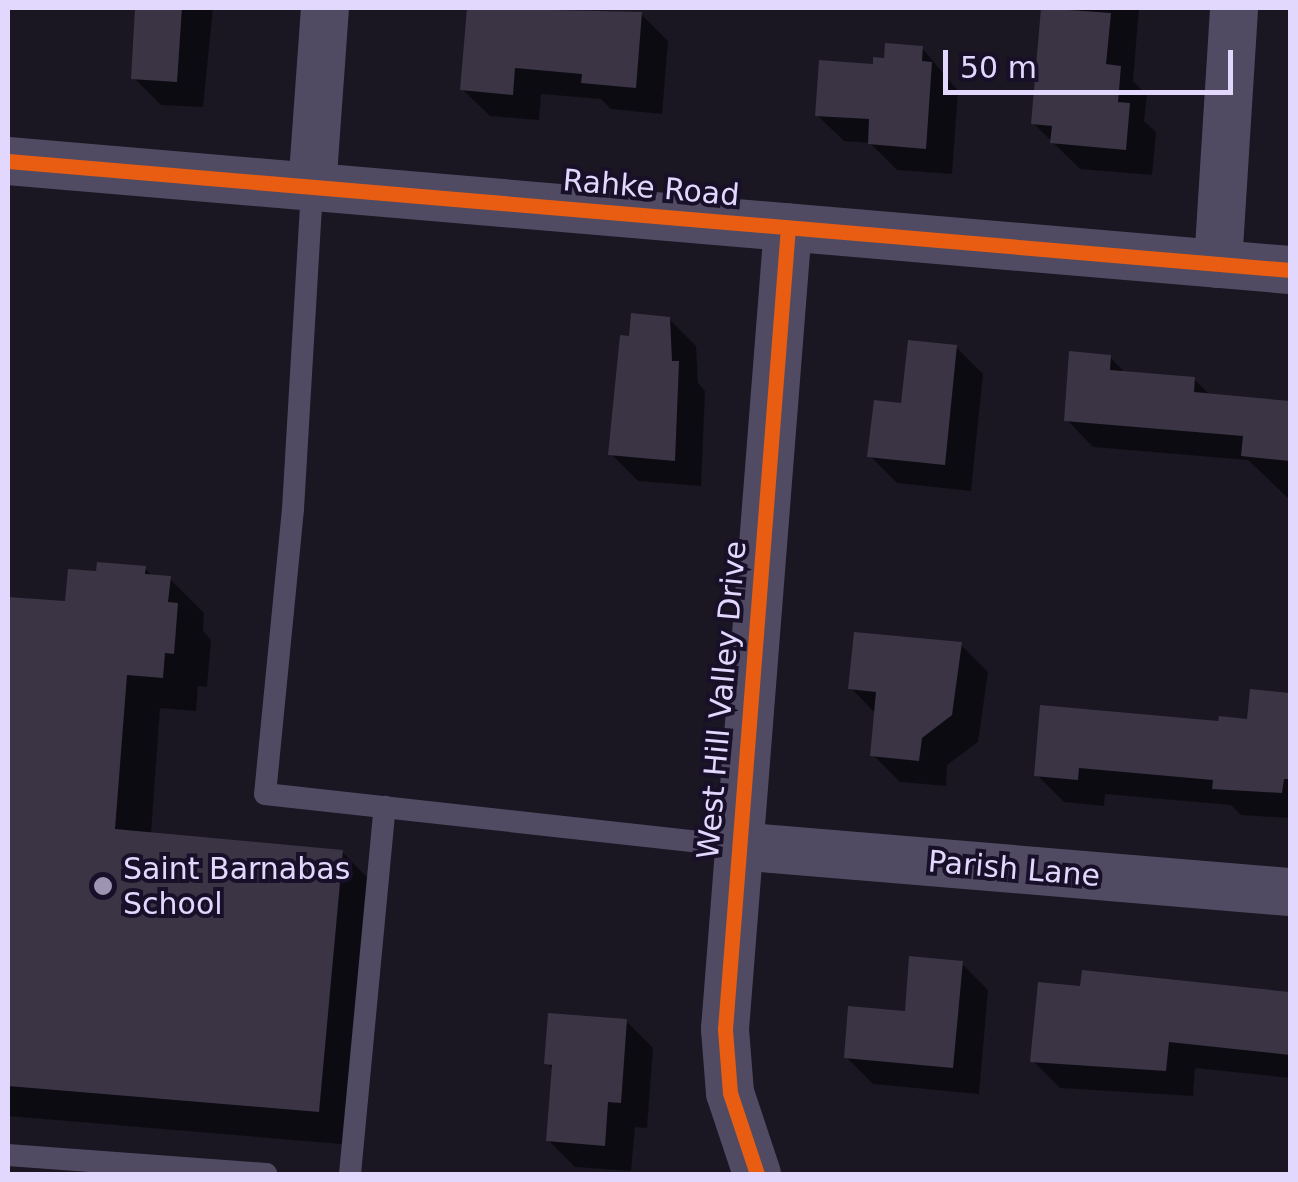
<!DOCTYPE html>
<html>
<head>
<meta charset="utf-8">
<style>
	body { margin:0 }
	#map { position:relative; width:1298px; height:1182px; overflow:hidden; background:#1a1622; font-family:"DejaVu Sans",sans-serif }
	div>[style] { position:absolute }
	.shadow>* { inset:0; background:#0007 }
	.building>* { inset:0; background:#3a3445 }
	.service>* { height:22px; margin:-11px; padding:0 11px; transform-origin:11px; border-radius:11px; background:#504b63 }
	.minor>* { height:48px; margin:-24px; padding:0 24px; transform-origin:24px; border-radius:24px; background:#504b63 }
	.cycleway>* { height:15px; margin:-7.5px; padding:0 7.5px; transform-origin:7.5px; border-radius:7.5px; background:#e95d12 }
	.dots>* { width:28px; height:28px; translate:-50% -50%; box-sizing:border-box; border:5px solid #181028; border-radius:50% }
	span { translate:-50% -50%; white-space:nowrap; text-align:center; line-height:1.15; -webkit-text-stroke:8px #181028; paint-order:stroke }
	.street-label { font-size:30px; color:#e2d8fe }
	.poi-label { font-size:30px; color:#e2d8fe }
	.left { translate:0 -50%; text-align:left }
	.frame { position:absolute; inset:0; border:10px solid #e2d8fe; pointer-events:none }
	.scale { position:absolute; left:943px; top:50px; width:290px; height:45px; box-sizing:border-box; border:5px solid #e2d8fe; border-top:0; padding-left:12px; font-size:30px; line-height:35px; white-space:nowrap; color:#e2d8fe; -webkit-text-stroke:8px #181028; paint-order:stroke }
</style>
</head>
<body>
<div id="map">
	<div class="shadow">
		<i style="clip-path:polygon(138px 8px,213px 8px,203px 107px,161px 105px,134px 78px)"></i>
		<i style="clip-path:polygon(469px 8px,641px 14px,668px 41px,662px 114px,611px 109px,601px 99px,541px 94px,539px 120px,490px 116px,463px 90px)"></i>
		<i style="clip-path:polygon(1072px 8px,1139px 8px,1133px 81px,1147px 95px,1144px 121px,1156px 132px,1152px 175px,1080px 169px,1033px 123px)"></i>
		<i style="clip-path:polygon(922px 48px,958px 91px,952px 174px,897px 170px,870px 143px,844px 141px,817px 115px,875px 66px)"></i>
		<i style="clip-path:polygon(669px 319px,696px 346px,698px 383px,705px 391px,701px 486px,638px 481px,611px 454px,631px 339px)"></i>
		<i style="clip-path:polygon(956px 347px,983px 374px,971px 491px,897px 483px,870px 456px,903px 406px)"></i>
		<i style="clip-path:polygon(1110px 357px,1126px 374px,1194px 379px,1211px 396px,1290px 403px,1290px 500px,1248px 460px,1093px 447px,1067px 420px)"></i>
		<i style="clip-path:polygon(145px 568px,153px 577px,170px 579px,204px 613px,203px 631px,211px 640px,207px 687px,198px 686px,196px 711px,160px 708px,151px 834px,342px 852px,376px 886px,353px 1145px,8px 1116px,8px 599px,68px 604px,99px 573px)"></i>
		<i style="clip-path:polygon(961px 645px,988px 672px,978px 742px,947px 765px,946px 786px,900px 782px,873px 755px,876px 714px,851px 688px)"></i>
		<i style="clip-path:polygon(1252px 692px,1290px 696px,1290px 818px,1241px 815px,1231px 805px,1105px 794px,1104px 806px,1064px 802px,1037px 775px,1220px 724px,1249px 721px)"></i>
		<i style="clip-path:polygon(961px 963px,988px 990px,979px 1094px,873px 1084px,846px 1057px,907px 1014px)"></i>
		<i style="clip-path:polygon(1084px 973px,1290px 995px,1290px 1078px,1195px 1068px,1193px 1096px,1060px 1088px,1033px 1061px,1083px 989px)"></i>
		<i style="clip-path:polygon(626px 1021px,653px 1048px,647px 1128px,635px 1127px,631px 1171px,575px 1167px,548px 1140px,554px 1070px,547px 1063px)"></i>
	</div>
	<div class="building">
		<i style="clip-path:polygon(135px 8px,182px 8px,177px 82px,131px 79px)"></i>
		<i style="clip-path:polygon(467px 8px,642px 12px,636px 88px,581px 83px,582px 74px,515px 68px,513px 95px,460px 90px)"></i>
		<i style="clip-path:polygon(1041px 8px,1111px 13px,1106px 64px,1121px 66px,1118px 102px,1130px 103px,1126px 150px,1050px 143px,1052px 126px,1031px 124px)"></i>
		<i style="clip-path:polygon(885px 43px,923px 46px,922px 61px,932px 62px,926px 149px,868px 144px,869px 119px,815px 116px,819px 60px,873px 64px,873px 57px,884px 58px)"></i>
		<i style="clip-path:polygon(631px 313px,670px 317px,672px 361px,679px 361px,675px 461px,608px 455px,620px 335px,629px 336px)"></i>
		<i style="clip-path:polygon(908px 340px,957px 345px,945px 465px,867px 457px,874px 400px,901px 403px)"></i>
		<i style="clip-path:polygon(1069px 351px,1111px 355px,1110px 370px,1195px 377px,1194px 392px,1290px 401px,1290px 461px,1241px 456px,1243px 436px,1064px 421px)"></i>
		<i style="clip-path:polygon(97px 562px,146px 566px,145px 574px,171px 576px,168px 602px,178px 603px,174px 654px,165px 653px,163px 678px,127px 675px,115px 829px,343px 850px,319px 1112px,8px 1086px,8px 597px,65px 601px,68px 569px,96px 571px)"></i>
		<i style="clip-path:polygon(854px 632px,962px 642px,952px 715px,922px 738px,919px 761px,870px 756px,876px 692px,848px 689px)"></i>
		<i style="clip-path:polygon(1250px 689px,1290px 693px,1290px 779px,1284px 779px,1282px 793px,1212px 789px,1213px 780px,1079px 768px,1078px 780px,1034px 776px,1040px 705px,1218px 721px,1219px 716px,1247px 719px)"></i>
		<i style="clip-path:polygon(909px 956px,963px 961px,953px 1068px,844px 1058px,848px 1006px,905px 1011px)"></i>
		<i style="clip-path:polygon(1082px 970px,1290px 992px,1290px 1055px,1169px 1042px,1166px 1071px,1030px 1062px,1038px 982px,1080px 986px)"></i>
		<i style="clip-path:polygon(548px 1013px,627px 1019px,621px 1103px,608px 1102px,605px 1146px,546px 1141px,552px 1065px,544px 1064px)"></i>
	</div>
	<div class="service">
		<i style="left:312px;top:189px;width:321px;rotate:93.4deg"></i>
		<i style="left:293px;top:509px;width:286px;rotate:95.6deg"></i>
		<i style="left:265px;top:794px;width:475px;rotate:6.3deg"></i>
		<i style="left:8px;top:1155px;width:259px;rotate:4.2deg"></i>
		<i style="left:350px;top:1174px;width:369px;rotate:-84.6deg"></i>
	</div>
	<div class="minor">
		<i style="left:8px;top:161px;width:1287px;rotate:4.86deg"></i>
		<i style="left:312px;top:189px;width:181px;rotate:-85.9deg"></i>
		<i style="left:1218px;top:264px;width:256px;rotate:-86.4deg"></i>
		<i style="left:737px;top:846px;width:555px;rotate:4.76deg"></i>
		<i style="left:757px;top:1174px;width:85px;rotate:-108.4deg"></i>
		<i style="left:730px;top:1093px;width:64px;rotate:-94.5deg"></i>
		<i style="left:725px;top:1029px;width:804px;rotate:-85.51deg"></i>
	</div>
	<div class="cycleway">
		<i style="left:8px;top:161px;width:1287px;rotate:4.86deg"></i>
		<i style="left:757px;top:1174px;width:85px;rotate:-108.4deg"></i>
		<i style="left:730px;top:1093px;width:64px;rotate:-94.5deg"></i>
		<i style="left:725px;top:1029px;width:804px;rotate:-85.51deg"></i>
	</div>
	<div class="dots">
		<i style="left:103px;top:886px;background:#9c94b1"></i>
	</div>
	<div class="street-label">
		<span style="left:651px;top:188px;rotate:5deg">Rahke Road</span>
		<span style="left:722px;top:700px;rotate:-85deg">West Hill Valley Drive</span>
		<span style="left:1014px;top:869px;rotate:5deg">Parish Lane</span>
	</div>
	<div class="poi-label">
		<span class="left" style="left:123px;top:886px">Saint Barnabas<br>School</span>
	</div>
	<div class="frame"></div>
	<div class="scale">50 m</div>
</div>
</body>
</html>
